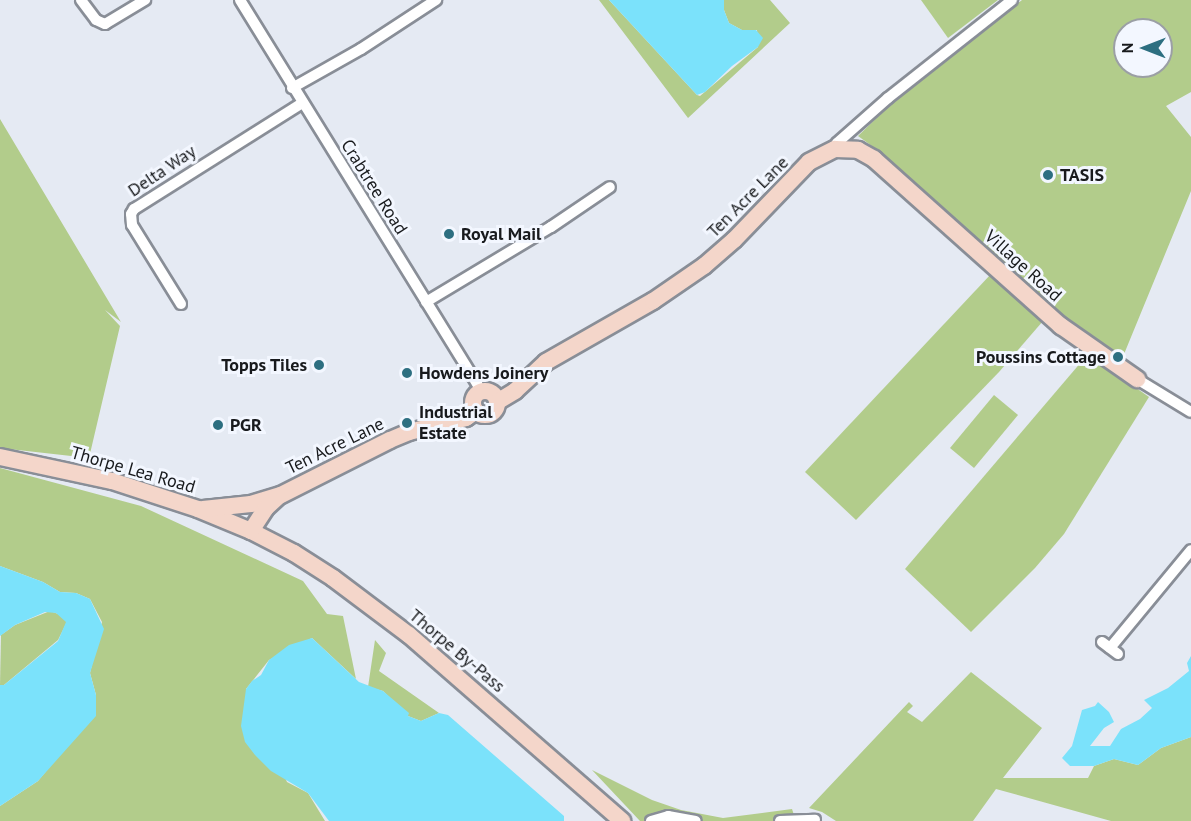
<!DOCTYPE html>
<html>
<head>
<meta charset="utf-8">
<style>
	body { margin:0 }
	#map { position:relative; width:1191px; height:821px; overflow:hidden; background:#e5eaf3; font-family:"PT Sans",sans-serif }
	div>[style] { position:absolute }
	.green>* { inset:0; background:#b2cc8b }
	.water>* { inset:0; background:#7be2fb }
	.roads { filter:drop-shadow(2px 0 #898e97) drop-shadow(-2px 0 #898e97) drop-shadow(0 2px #898e97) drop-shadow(0 -2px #898e97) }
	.street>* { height:10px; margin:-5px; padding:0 5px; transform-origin:5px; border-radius:5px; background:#fff }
	.secondary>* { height:16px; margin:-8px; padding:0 8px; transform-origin:8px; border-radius:8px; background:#f4d6ca }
	.secondary>.ring { margin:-8px; padding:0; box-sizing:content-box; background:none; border:16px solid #f4d6ca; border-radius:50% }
	.dots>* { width:16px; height:16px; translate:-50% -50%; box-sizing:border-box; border:3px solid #f3f7ff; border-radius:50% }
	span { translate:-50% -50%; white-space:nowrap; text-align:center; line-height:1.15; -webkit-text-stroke:6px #f3f7ff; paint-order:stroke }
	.street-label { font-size:18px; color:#181a1d }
	.poi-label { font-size:18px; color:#181a1d; font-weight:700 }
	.left { translate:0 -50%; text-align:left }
	.right { translate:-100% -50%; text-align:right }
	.north { position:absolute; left:1113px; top:18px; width:60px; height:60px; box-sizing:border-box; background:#f3f7ff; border:2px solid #9b9fa5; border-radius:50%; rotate:270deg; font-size:16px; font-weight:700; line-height:24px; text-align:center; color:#181a1d }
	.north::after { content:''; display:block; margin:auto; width:21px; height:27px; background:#2d6f81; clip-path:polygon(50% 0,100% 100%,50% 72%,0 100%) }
</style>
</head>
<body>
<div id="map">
	<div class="green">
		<i style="clip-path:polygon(599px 0,609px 0,697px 95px,700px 96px,758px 47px,757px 30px,742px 30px,729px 23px,724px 10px,724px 0,770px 0,790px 23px,688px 118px)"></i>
		<i style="clip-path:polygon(921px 0,998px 0,948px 38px)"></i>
		<i style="clip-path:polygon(evenodd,1022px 0,1191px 0,1191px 92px,1166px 106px,1191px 137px,1191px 191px,1122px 359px,1058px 311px,876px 149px,858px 136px,898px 97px,1022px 0,1125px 30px,1161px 30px,1161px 66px,1125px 66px,1125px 30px)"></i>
		<i style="clip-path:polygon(0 119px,121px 322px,105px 310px,120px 326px,89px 458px,0 448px)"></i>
		<i style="clip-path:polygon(991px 274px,1043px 321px,999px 372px,856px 520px,805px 472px)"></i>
		<i style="clip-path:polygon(1088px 354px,1149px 397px,1064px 534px,1035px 568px,971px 632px,905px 569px)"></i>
		<i style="clip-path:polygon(994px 395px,1018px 415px,974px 468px,950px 448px)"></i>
		<i style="clip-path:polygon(0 468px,141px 506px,303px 581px,327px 614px,343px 616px,356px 679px,312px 638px,269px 660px,246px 689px,287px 782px,308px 793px,325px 821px,0 821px,0 806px,38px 781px,66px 747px,96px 695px,90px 673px,102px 622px,90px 599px,76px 593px,60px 592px,43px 582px,0 566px)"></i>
		<i style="clip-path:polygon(50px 611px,61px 615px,67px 622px,58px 640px,4px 685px,0 685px,1px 635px,15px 625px)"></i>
		<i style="clip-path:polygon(375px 640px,386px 653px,379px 671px,439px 713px,421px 721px,408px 716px,383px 691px,368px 687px)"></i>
		<i style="clip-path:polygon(971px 672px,1042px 728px,1003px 778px,1088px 778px,1094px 766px,1114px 759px,1138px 765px,1161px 748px,1191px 737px,1191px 821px,1111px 821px,996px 789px,973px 821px,836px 821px,822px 812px,809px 808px,909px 702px,913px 706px,907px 712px,922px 722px)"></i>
		<i style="clip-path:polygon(592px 770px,652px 800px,681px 810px,723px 818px,792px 809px,796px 821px,640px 821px)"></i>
	</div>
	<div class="water">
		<i style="clip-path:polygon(609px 0,724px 0,724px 10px,729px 23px,742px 30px,756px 30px,763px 38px,758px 47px,732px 66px,705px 92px,697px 95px)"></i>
		<i style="clip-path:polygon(0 566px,43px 582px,60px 592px,76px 593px,90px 599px,104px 629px,90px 673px,96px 695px,96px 716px,38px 781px,0 806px,0 685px,4px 685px,58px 641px,66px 622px,56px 613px,45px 612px,15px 625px,0 636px)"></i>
		<i style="clip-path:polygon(312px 638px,359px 682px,383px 691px,409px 713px,408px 716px,421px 721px,439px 713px,448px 715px,564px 816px,564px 821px,329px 821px,308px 793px,271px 771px,255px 755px,245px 742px,241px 726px,246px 689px,252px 681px,261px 675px,269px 660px,289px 645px)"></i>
		<i style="clip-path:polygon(1191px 656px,1191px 737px,1161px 748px,1138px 765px,1114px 759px,1094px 766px,1070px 766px,1062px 758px,1072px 746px,1082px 710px,1095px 706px,1098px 702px,1109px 712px,1114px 722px,1104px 728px,1090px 746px,1110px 746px,1121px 729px,1140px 719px,1152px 708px,1144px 700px,1168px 688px,1189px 671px,1187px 663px)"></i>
	</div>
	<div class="roads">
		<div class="street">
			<i style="left:81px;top:0;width:25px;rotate:53deg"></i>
			<i style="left:96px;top:20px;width:10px;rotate:24deg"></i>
			<i style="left:105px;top:24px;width:47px;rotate:-31deg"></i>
			<i style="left:240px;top:0;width:450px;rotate:58.3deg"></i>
			<i style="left:477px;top:383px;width:10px;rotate:73deg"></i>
			<i style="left:292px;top:88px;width:79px;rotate:-29.5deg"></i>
			<i style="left:361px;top:49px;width:90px;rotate:-33.2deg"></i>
			<i style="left:835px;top:149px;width:6px;rotate:-72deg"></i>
			<i style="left:837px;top:143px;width:68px;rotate:-41.4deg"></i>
			<i style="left:888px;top:98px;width:158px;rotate:-38.3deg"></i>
			<i style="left:426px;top:302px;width:146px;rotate:-31deg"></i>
			<i style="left:551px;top:227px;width:71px;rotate:-34.1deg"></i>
			<i style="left:181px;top:304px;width:93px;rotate:-121.8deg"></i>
			<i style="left:132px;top:225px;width:11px;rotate:-95deg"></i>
			<i style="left:131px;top:214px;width:6px;rotate:-59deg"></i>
			<i style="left:134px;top:209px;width:199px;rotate:-32.2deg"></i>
			<i style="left:1137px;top:379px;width:63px;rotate:31.4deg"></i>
			<i style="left:1102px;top:642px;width:20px;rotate:37deg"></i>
			<i style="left:1110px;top:648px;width:127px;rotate:-50.4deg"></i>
			<i style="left:651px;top:821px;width:18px;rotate:-16deg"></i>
			<i style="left:668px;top:816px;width:28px;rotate:10deg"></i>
			<i style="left:780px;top:821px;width:35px;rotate:-2deg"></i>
		</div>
		<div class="secondary">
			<i class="ring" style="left:473px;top:391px;width:8px;height:8px"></i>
			<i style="left:497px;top:402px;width:21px;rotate:-31deg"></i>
			<i style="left:515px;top:391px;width:42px;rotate:-43.1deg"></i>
			<i style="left:546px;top:362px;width:123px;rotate:-29.7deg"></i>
			<i style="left:653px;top:301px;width:62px;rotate:-34.5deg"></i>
			<i style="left:704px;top:266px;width:40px;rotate:-41deg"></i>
			<i style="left:734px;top:240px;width:108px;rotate:-46.1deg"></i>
			<i style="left:809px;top:162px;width:29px;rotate:-27deg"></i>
			<i style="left:835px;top:149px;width:23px;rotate:2deg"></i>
			<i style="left:858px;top:150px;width:18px;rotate:29deg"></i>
			<i style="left:874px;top:159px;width:251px;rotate:41.8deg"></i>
			<i style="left:1061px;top:326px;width:93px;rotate:34.9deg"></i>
			<i style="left:0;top:457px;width:115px;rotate:12.1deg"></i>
			<i style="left:112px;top:481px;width:90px;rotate:18deg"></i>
			<i style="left:198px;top:509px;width:57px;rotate:22.5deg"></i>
			<i style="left:251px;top:531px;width:48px;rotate:27.1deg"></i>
			<i style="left:294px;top:553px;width:46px;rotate:32.7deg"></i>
			<i style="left:333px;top:578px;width:95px;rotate:36.9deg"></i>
			<i style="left:409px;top:635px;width:283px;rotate:41.1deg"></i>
			<i style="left:203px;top:509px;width:48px;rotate:-5.9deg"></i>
			<i style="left:251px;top:504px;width:31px;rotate:-17deg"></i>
			<i style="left:281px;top:495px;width:122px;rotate:-26.8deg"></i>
			<i style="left:390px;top:440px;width:21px;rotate:-23deg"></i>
			<i style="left:409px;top:432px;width:59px;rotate:-13.8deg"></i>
			<i style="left:466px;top:418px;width:12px;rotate:-35deg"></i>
			<i style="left:251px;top:531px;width:27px;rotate:-57deg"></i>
			<i style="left:266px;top:508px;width:16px;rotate:-43deg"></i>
		</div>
	</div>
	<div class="dots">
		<i style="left:1048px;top:175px;background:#2d6f81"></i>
		<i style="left:449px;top:234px;background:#2d6f81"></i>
		<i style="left:1118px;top:357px;background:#2d6f81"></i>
		<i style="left:319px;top:365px;background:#2d6f81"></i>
		<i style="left:407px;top:373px;background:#2d6f81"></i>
		<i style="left:407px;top:423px;background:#2d6f81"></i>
		<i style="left:218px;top:425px;background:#2d6f81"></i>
	</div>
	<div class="street-label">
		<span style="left:162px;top:171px;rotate:-34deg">Delta Way</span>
		<span style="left:374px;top:187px;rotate:58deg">Crabtree Road</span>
		<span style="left:748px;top:197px;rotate:-45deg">Ten Acre Lane</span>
		<span style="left:1023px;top:266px;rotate:42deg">Village Road</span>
		<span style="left:335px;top:446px;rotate:-26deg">Ten Acre Lane</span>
		<span style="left:133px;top:470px;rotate:16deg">Thorpe Lea Road</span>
		<span style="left:457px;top:651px;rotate:40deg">Thorpe By-Pass</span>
	</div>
	<div class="poi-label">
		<span class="left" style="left:1060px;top:175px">TASIS</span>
		<span class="left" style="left:461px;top:234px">Royal Mail</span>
		<span class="right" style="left:1106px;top:357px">Poussins Cottage</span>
		<span class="right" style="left:307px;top:365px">Topps Tiles</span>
		<span class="left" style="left:419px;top:373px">Howdens Joinery</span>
		<span class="left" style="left:419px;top:423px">Industrial<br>Estate</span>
		<span class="left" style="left:230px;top:425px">PGR</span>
	</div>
	<div class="north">N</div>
</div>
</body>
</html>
